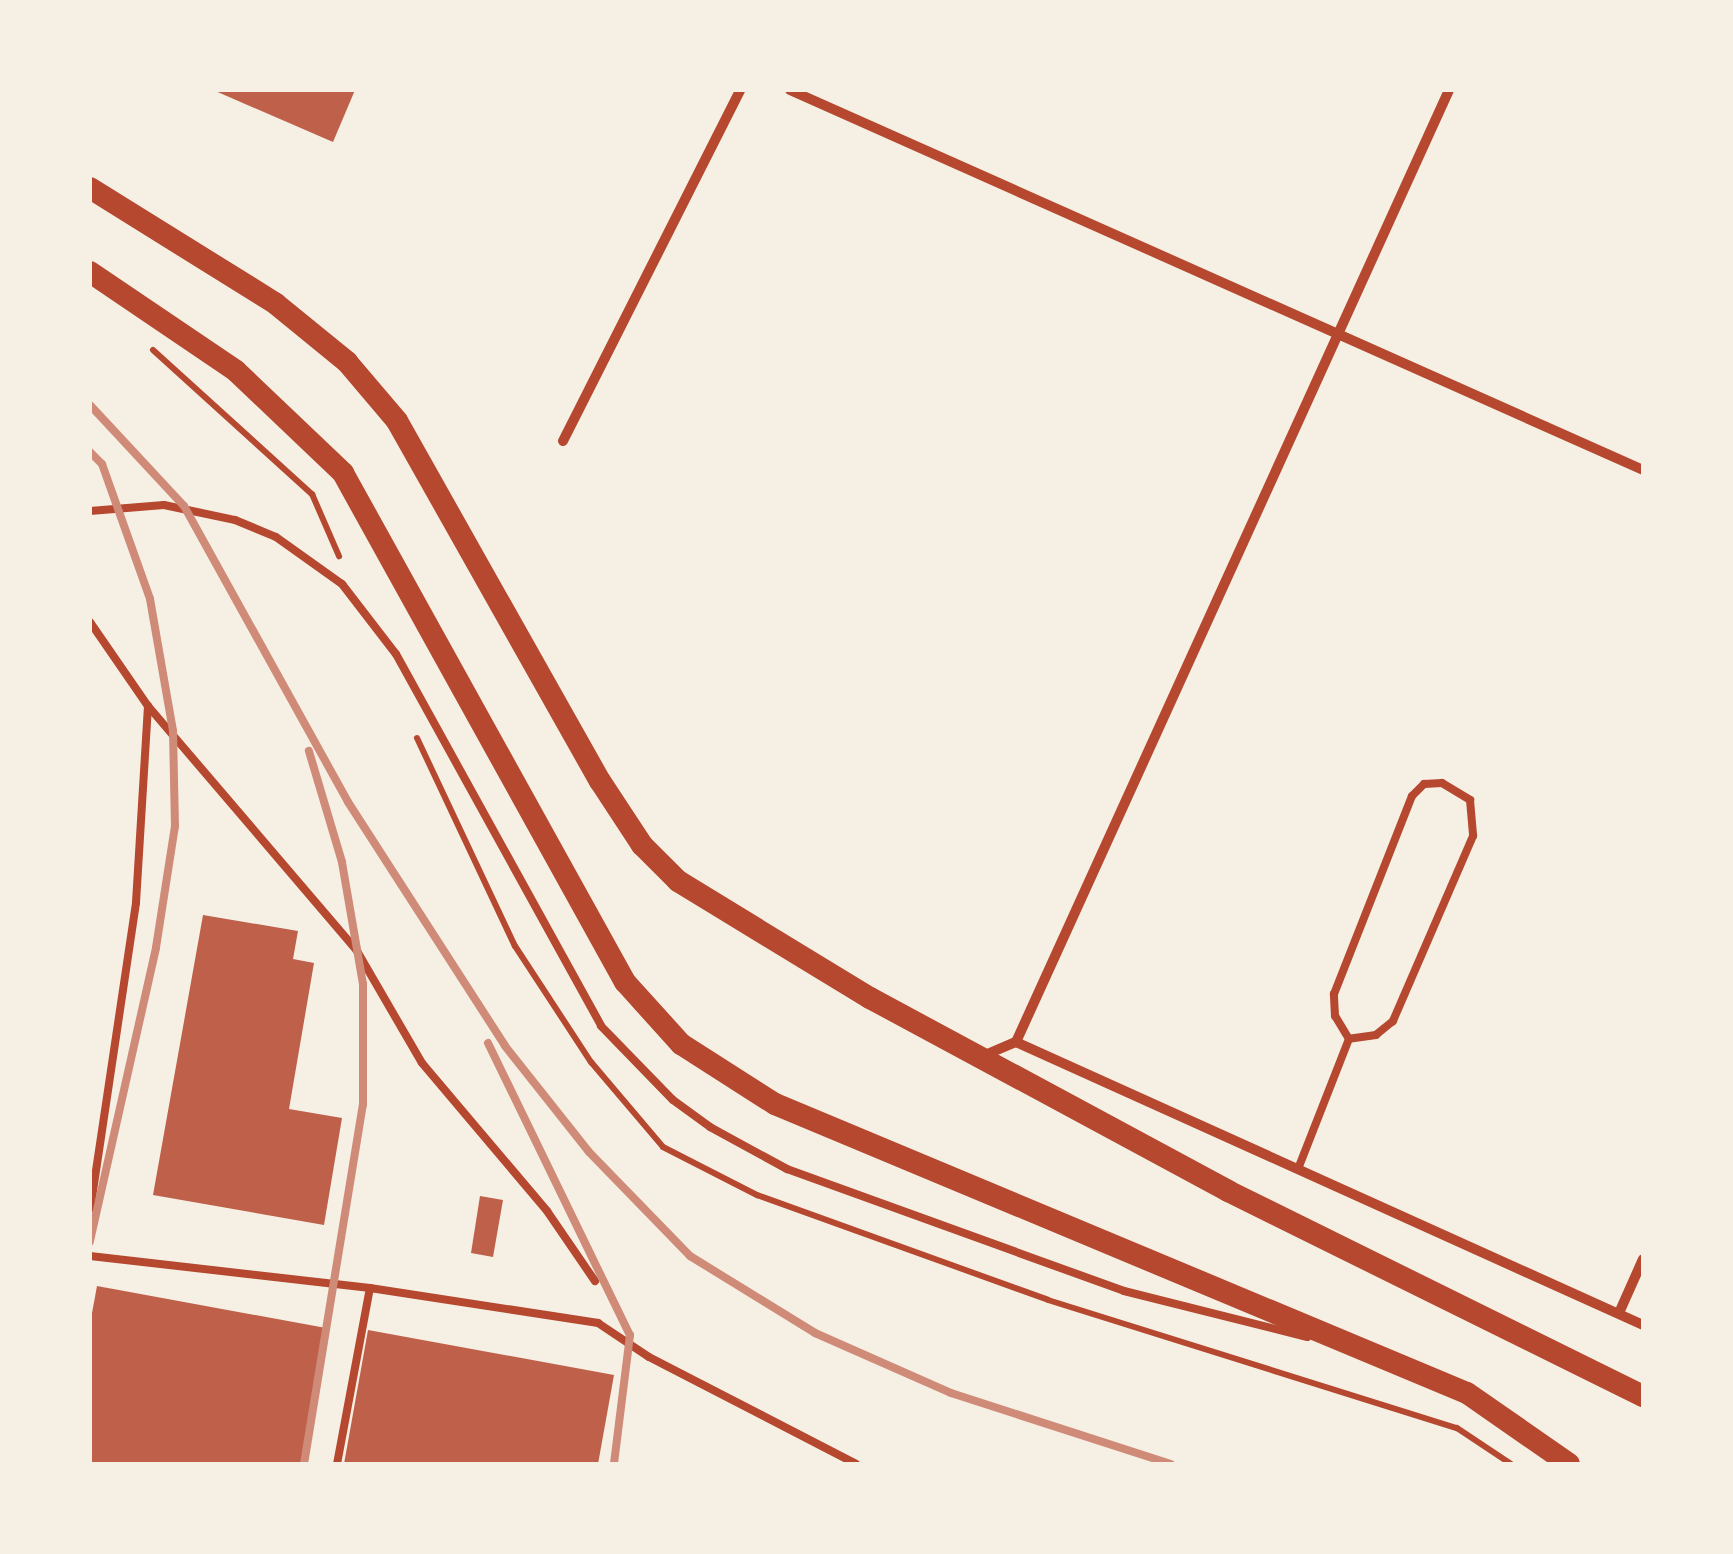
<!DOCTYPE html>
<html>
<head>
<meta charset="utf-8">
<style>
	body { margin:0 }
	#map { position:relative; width:1733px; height:1554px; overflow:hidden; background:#f6efe4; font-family:Barlow,sans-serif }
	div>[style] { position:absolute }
	.building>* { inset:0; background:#bf614a }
	.path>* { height:6px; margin:-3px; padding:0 3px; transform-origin:3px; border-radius:3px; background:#b5482f }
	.service>* { height:8px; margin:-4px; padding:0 4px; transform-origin:4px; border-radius:4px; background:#b5482f }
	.minor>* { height:10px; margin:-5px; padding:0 5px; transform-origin:5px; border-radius:5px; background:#b5482f }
	.primary>* { height:22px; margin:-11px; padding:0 11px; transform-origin:11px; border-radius:11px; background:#b5482f }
	.rail>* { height:8px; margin:-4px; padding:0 4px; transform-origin:4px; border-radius:4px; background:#cf8b77 }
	span { translate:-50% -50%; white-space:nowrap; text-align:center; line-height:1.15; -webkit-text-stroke:8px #f6efe4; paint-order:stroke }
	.frame { position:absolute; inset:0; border:92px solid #f6efe4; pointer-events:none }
</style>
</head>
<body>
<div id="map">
	<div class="building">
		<i style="clip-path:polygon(213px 90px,355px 90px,333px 142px)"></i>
		<i style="clip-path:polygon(203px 915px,298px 931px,293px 959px,314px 963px,289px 1109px,342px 1118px,324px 1225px,153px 1195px)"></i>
		<i style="clip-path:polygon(480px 1196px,503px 1200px,493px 1257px,471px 1253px)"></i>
		<i style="clip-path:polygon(97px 1286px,326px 1328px,302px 1464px,90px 1464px,90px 1324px)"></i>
		<i style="clip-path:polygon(368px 1330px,614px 1375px,598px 1464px,344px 1464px)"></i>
	</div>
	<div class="path">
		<i style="left:153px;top:350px;width:215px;rotate:42.2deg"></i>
		<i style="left:312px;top:494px;width:68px;rotate:66.5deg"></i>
		<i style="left:417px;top:738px;width:230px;rotate:64.8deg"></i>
		<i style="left:515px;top:946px;width:139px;rotate:56.8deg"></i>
		<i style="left:591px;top:1062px;width:111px;rotate:49.7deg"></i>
		<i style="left:663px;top:1147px;width:106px;rotate:27.1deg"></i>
		<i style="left:757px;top:1195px;width:309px;rotate:19.8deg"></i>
		<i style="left:1048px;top:1300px;width:429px;rotate:17.4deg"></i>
		<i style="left:1457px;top:1428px;width:65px;rotate:33.7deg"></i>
	</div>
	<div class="service">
		<i style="left:90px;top:511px;width:74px;rotate:-4.6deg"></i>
		<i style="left:164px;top:505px;width:73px;rotate:11.9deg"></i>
		<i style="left:235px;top:520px;width:44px;rotate:22.5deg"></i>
		<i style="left:276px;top:537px;width:81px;rotate:35.5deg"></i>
		<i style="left:342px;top:584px;width:88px;rotate:52.4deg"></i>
		<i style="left:396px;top:654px;width:425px;rotate:61.1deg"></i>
		<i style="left:601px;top:1026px;width:103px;rotate:45.8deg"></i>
		<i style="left:673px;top:1100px;width:46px;rotate:36.1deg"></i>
		<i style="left:710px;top:1127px;width:88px;rotate:28.6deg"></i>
		<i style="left:787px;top:1169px;width:358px;rotate:19.9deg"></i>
		<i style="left:1124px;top:1291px;width:189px;rotate:14.1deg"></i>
		<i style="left:90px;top:622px;width:102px;rotate:55.4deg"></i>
		<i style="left:148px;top:706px;width:197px;rotate:93.5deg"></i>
		<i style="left:136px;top:903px;width:309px;rotate:98.5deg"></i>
		<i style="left:148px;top:706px;width:322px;rotate:49.5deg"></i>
		<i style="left:357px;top:951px;width:129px;rotate:59.9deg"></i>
		<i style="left:422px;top:1063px;width:194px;rotate:49.8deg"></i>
		<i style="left:547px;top:1211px;width:85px;rotate:55.6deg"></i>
		<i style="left:1442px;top:783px;width:33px;rotate:31deg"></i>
		<i style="left:1470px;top:800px;width:36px;rotate:85deg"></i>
		<i style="left:1473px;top:836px;width:202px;rotate:113.4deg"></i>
		<i style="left:1393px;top:1021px;width:22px;rotate:141deg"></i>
		<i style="left:1376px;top:1035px;width:27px;rotate:172deg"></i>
		<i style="left:1349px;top:1039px;width:27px;rotate:-121deg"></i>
		<i style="left:1335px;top:1016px;width:22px;rotate:-93deg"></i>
		<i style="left:1334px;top:994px;width:213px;rotate:-68.5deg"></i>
		<i style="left:1412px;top:796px;width:17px;rotate:-45deg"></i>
		<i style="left:1424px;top:784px;width:18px;rotate:-3deg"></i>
		<i style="left:1298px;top:1169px;width:140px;rotate:-68.6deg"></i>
		<i style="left:90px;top:1256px;width:282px;rotate:6.5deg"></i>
		<i style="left:370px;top:1288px;width:231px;rotate:8.7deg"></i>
		<i style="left:598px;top:1323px;width:61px;rotate:33.7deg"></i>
		<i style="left:649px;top:1357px;width:233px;rotate:27.3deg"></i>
		<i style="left:337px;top:1464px;width:179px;rotate:-79.4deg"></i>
	</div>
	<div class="minor">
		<i style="left:790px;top:90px;width:934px;rotate:24.01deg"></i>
		<i style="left:563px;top:441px;width:393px;rotate:-63.2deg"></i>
		<i style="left:1016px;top:1042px;width:688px;rotate:24.29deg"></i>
		<i style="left:985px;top:1055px;width:34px;rotate:-23deg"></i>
		<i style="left:1016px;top:1042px;width:1046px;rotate:-65.54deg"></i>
		<i style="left:1619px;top:1313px;width:59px;rotate:-66deg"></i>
	</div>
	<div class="primary">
		<i style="left:90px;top:188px;width:219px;rotate:31.9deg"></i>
		<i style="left:276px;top:304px;width:92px;rotate:39.2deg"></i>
		<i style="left:347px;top:362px;width:77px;rotate:49.7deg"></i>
		<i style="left:397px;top:421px;width:413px;rotate:60.6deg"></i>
		<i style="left:600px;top:781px;width:77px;rotate:56.7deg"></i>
		<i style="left:642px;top:845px;width:51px;rotate:45deg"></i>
		<i style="left:678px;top:881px;width:225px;rotate:31.4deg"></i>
		<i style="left:870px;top:998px;width:407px;rotate:28.3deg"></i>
		<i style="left:1228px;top:1191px;width:463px;rotate:26.3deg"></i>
		<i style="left:90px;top:272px;width:176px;rotate:34.1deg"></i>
		<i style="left:236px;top:371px;width:148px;rotate:43.6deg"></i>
		<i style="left:343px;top:473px;width:582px;rotate:61.01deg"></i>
		<i style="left:625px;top:982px;width:84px;rotate:47.9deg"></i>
		<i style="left:681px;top:1044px;width:112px;rotate:32.6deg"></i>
		<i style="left:775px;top:1104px;width:750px;rotate:22.67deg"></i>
		<i style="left:1467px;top:1393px;width:124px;rotate:34.8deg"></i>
	</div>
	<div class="rail">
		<i style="left:90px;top:405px;width:138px;rotate:47.1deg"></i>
		<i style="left:184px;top:506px;width:338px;rotate:61deg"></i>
		<i style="left:348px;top:802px;width:290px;rotate:57.2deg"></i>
		<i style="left:505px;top:1046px;width:135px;rotate:51.6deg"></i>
		<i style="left:589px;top:1152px;width:145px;rotate:45.8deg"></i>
		<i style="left:690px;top:1256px;width:147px;rotate:31.6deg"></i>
		<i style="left:815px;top:1333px;width:149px;rotate:23.8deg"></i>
		<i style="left:951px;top:1393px;width:231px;rotate:17.9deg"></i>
		<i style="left:90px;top:452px;width:17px;rotate:45deg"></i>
		<i style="left:102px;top:464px;width:143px;rotate:70.4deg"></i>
		<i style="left:150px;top:599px;width:134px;rotate:80.1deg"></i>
		<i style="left:173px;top:731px;width:95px;rotate:88.8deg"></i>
		<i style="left:175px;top:826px;width:123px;rotate:98.9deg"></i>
		<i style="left:156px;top:948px;width:301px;rotate:102.7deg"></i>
		<i style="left:488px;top:1043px;width:325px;rotate:64.1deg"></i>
		<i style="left:630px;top:1335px;width:130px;rotate:97.1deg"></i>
		<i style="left:304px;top:1464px;width:365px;rotate:-80.7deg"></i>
		<i style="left:363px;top:1104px;width:120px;rotate:-90deg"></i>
		<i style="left:363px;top:984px;width:124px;rotate:-99.8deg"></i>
		<i style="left:342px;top:862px;width:116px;rotate:-106.6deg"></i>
	</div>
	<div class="frame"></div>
</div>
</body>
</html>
